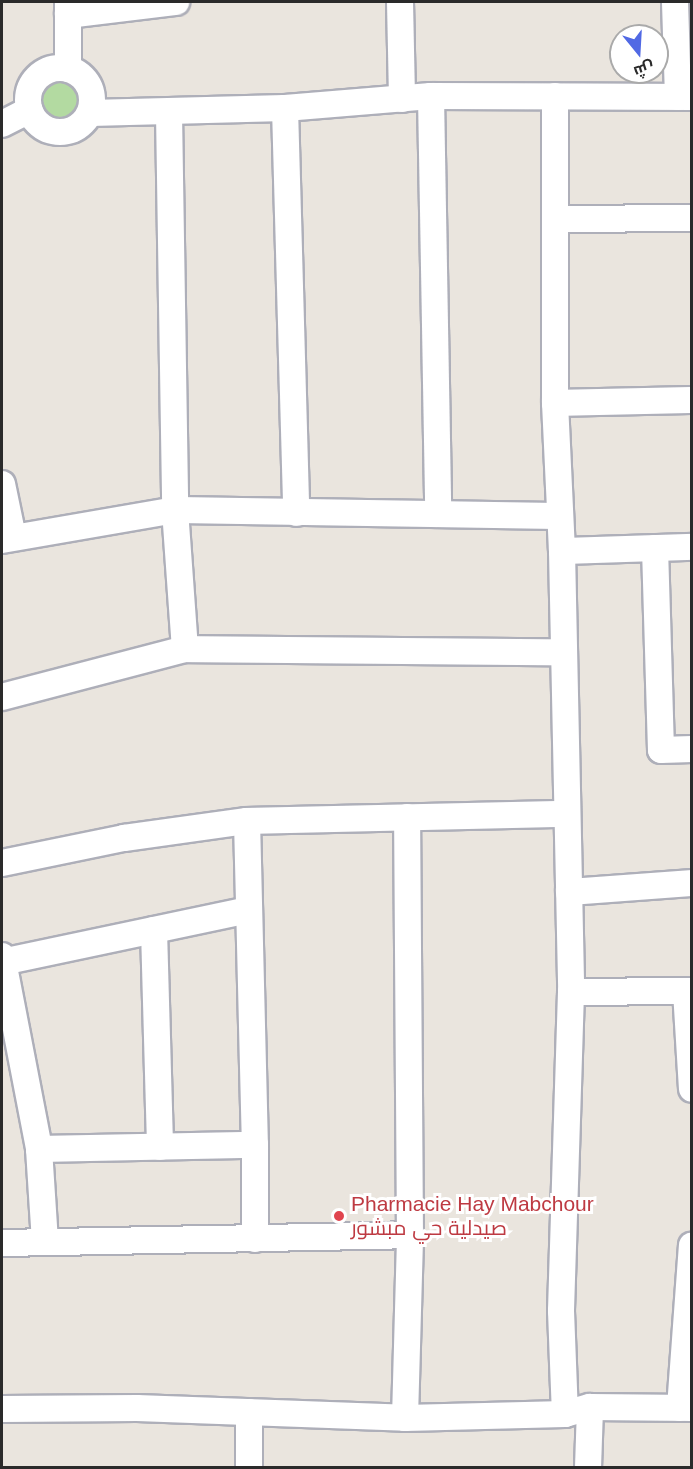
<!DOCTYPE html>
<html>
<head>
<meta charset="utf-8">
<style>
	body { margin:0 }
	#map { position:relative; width:693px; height:1469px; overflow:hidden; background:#eae5de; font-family:Helvetica,Cairo,sans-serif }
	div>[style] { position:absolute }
	.green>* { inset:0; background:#b3daa1 }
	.round { border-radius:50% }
	.roads { filter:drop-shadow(2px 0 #aeafb9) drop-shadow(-2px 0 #aeafb9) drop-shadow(0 2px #aeafb9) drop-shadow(0 -2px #aeafb9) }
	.minor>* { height:26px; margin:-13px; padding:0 13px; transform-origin:13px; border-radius:13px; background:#fff }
	.minor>.ring { margin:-13px; padding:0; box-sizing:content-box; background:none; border:26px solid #fff; border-radius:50% }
	.dots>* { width:16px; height:16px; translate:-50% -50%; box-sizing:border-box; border:3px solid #fff; border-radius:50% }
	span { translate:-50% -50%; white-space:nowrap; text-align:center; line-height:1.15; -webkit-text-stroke:6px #fff; paint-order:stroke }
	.health-label { font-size:21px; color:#be3a42 }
	.left { translate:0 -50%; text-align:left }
	.frame { position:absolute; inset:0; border:3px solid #2a2a2a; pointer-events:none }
	.north { position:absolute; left:609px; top:24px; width:60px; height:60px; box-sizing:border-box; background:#fff; border:2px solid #aaa; border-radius:50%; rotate:162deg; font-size:16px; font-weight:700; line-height:24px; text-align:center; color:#2a2a2a }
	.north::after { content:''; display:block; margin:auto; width:21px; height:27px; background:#5169e4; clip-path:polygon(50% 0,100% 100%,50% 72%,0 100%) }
</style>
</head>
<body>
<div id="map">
	<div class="green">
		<i class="round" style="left:35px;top:75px;width:50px;height:50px"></i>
	</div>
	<div class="roads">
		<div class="minor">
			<i style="left:400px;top:2px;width:97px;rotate:88.8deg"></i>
			<i style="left:675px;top:2px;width:95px;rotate:88.2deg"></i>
			<i style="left:68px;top:15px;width:109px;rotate:-6.9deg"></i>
			<i class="ring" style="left:28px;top:68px;width:38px;height:38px"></i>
			<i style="left:68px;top:69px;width:67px;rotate:-90deg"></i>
			<i style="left:431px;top:96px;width:418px;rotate:89deg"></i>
			<i style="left:555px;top:96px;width:307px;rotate:90deg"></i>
			<i style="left:555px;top:403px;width:148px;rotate:87.3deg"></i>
			<i style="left:562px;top:551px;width:441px;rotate:88.8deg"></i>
			<i style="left:571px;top:992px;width:319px;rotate:91.8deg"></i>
			<i style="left:561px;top:1311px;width:103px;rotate:87.8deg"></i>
			<i style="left:285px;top:108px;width:405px;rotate:88.4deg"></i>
			<i style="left:90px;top:113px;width:195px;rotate:-1.5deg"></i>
			<i style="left:285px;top:108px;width:146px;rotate:-4.7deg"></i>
			<i style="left:431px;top:96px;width:261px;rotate:0.2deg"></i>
			<i style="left:169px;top:113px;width:397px;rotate:89.1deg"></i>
			<i style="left:175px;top:510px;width:139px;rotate:85.9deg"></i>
			<i style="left:2px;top:124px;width:31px;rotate:-27deg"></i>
			<i style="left:555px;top:219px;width:137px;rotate:-0.4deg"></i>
			<i style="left:555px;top:403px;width:137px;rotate:-1.3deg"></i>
			<i style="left:2px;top:484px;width:54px;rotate:78.3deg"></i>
			<i style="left:2px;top:540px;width:176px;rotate:-9.8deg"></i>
			<i style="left:175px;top:510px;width:385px;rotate:0.9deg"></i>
			<i style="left:655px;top:548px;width:202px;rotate:88.3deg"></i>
			<i style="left:661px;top:750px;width:31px;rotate:-2deg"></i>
			<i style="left:562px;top:551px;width:130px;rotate:-1.8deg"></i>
			<i style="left:2px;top:697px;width:189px;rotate:-14.7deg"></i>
			<i style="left:185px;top:649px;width:377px;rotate:0.5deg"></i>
			<i style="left:247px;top:821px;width:324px;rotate:88.6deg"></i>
			<i style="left:255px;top:1145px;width:94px;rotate:90deg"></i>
			<i style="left:2px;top:863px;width:125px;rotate:-11.6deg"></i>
			<i style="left:124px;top:838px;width:124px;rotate:-7.9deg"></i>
			<i style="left:247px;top:821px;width:319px;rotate:-1.3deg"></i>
			<i style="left:569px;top:892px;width:123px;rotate:-4.2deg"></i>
			<i style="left:154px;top:930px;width:217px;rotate:88.4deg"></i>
			<i style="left:2px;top:956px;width:197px;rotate:79.1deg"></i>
			<i style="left:39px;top:1149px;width:92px;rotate:86.3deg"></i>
			<i style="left:2px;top:962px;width:251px;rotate:-11.9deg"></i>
			<i style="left:686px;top:991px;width:98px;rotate:86.5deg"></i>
			<i style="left:571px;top:992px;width:121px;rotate:-0.5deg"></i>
			<i style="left:39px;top:1149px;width:216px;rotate:-1.1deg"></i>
			<i style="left:2px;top:1243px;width:408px;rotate:-1.1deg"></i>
			<i style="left:680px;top:1408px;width:163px;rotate:-85.8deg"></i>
			<i style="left:2px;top:1409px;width:135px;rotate:-0.4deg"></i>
			<i style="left:137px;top:1408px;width:268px;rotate:2.1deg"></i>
			<i style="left:405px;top:1418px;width:183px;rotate:-88.4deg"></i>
			<i style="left:410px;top:1235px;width:418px;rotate:-90.4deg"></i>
			<i style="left:249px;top:1412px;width:56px;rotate:90deg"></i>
			<i style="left:405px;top:1418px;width:160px;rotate:-1.4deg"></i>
			<i style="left:565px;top:1414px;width:26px;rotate:-16deg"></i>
			<i style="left:590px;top:1407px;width:102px;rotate:0.6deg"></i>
			<i style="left:588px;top:1468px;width:61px;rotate:-88.1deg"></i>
		</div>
	</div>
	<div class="dots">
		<i style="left:339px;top:1216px;background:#e0444e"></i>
	</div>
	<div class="health-label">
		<span class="left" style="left:351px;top:1216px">Pharmacie Hay Mabchour<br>صيدلية حي مبشور</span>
	</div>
	<div class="frame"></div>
	<div class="north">ش</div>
</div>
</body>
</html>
